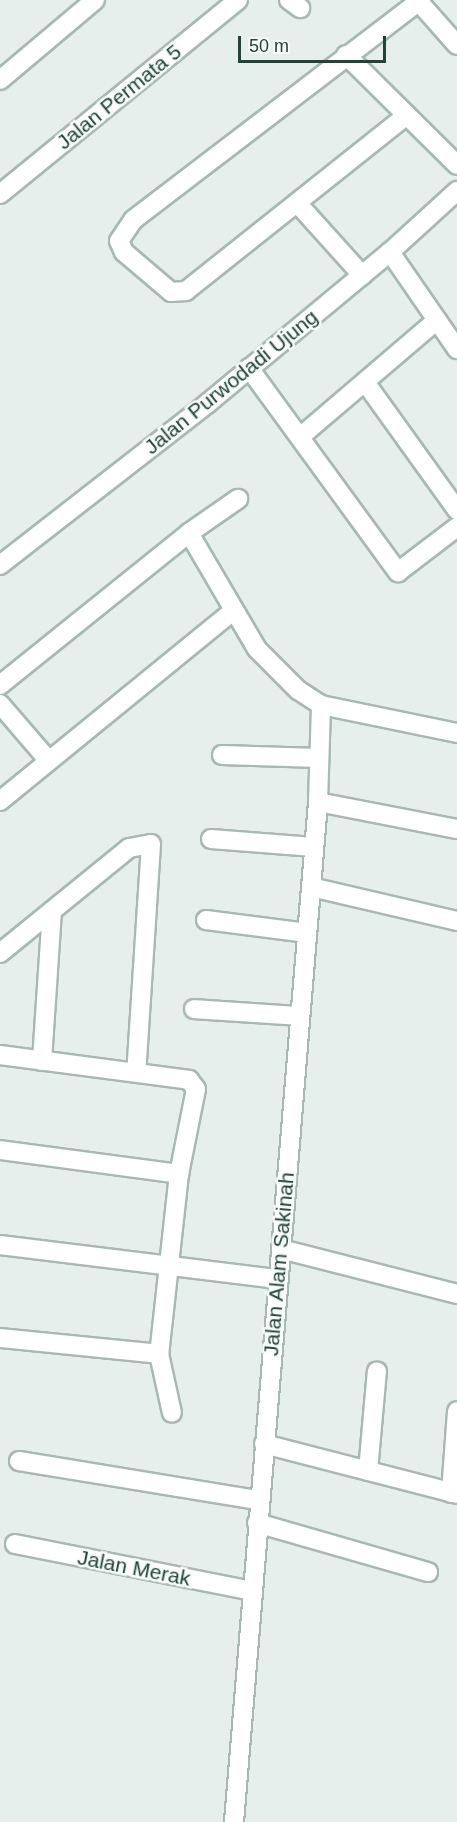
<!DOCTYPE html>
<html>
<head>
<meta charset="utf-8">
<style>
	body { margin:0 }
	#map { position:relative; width:457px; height:1822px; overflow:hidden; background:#e6efeb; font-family:Helvetica,sans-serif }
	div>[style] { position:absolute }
	.roads { filter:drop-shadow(2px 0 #a8b8b2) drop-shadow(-2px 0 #a8b8b2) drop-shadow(0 2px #a8b8b2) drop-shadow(0 -2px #a8b8b2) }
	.minor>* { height:18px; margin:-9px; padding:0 9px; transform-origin:9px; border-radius:9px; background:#fff }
	.tertiary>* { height:18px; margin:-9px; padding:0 9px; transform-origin:9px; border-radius:9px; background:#fff }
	span { translate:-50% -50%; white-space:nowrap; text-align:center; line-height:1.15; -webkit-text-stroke:5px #f7fbf9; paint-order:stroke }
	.street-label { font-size:21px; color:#24423a }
	.scale { position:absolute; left:238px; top:36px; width:148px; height:27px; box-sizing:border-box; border:3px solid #24423a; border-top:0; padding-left:8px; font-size:18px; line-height:21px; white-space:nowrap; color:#24423a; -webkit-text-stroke:4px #f7fbf9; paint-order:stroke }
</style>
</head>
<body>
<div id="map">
	<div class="roads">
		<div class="minor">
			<i style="left:289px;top:0;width:14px;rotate:36deg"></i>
			<i style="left:419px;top:2px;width:57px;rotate:48.5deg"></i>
			<i style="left:346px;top:55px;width:156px;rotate:44.7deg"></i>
			<i style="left:0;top:80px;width:124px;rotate:-40.1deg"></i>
			<i style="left:407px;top:115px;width:283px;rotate:141.5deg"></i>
			<i style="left:186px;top:291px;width:15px;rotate:176deg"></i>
			<i style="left:171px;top:292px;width:62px;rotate:-139.6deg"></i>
			<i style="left:124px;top:252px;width:12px;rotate:-114deg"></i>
			<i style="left:119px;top:241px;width:25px;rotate:-56deg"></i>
			<i style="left:133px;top:220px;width:362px;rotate:-37.4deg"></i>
			<i style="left:0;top:194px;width:307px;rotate:-39.2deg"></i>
			<i style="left:298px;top:204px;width:96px;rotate:48deg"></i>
			<i style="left:390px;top:252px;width:118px;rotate:55.4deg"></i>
			<i style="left:249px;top:368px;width:253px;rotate:53.9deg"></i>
			<i style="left:398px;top:572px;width:74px;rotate:-37.3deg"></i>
			<i style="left:365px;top:382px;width:158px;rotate:54.3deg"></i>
			<i style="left:300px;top:437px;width:180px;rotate:-40.5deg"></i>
			<i style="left:189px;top:533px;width:134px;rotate:59.6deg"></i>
			<i style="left:257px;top:649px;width:58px;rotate:45deg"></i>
			<i style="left:298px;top:690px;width:27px;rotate:33deg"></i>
			<i style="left:321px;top:705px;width:139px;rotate:11.6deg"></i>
			<i style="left:0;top:685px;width:243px;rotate:-38.8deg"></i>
			<i style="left:189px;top:533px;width:60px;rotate:-34.8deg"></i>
			<i style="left:0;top:704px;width:75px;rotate:49.3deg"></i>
			<i style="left:222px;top:755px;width:97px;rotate:1.8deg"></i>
			<i style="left:0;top:801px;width:302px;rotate:-39.2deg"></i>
			<i style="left:318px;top:802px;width:142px;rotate:11deg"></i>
			<i style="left:211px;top:839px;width:103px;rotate:4.4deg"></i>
			<i style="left:311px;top:887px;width:150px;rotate:13.1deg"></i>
			<i style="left:206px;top:920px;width:102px;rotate:7.3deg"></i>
			<i style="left:0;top:953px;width:166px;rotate:-39.1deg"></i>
			<i style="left:129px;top:848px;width:22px;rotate:-10deg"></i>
			<i style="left:151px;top:844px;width:229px;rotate:93.7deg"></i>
			<i style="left:194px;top:1009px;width:106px;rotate:3.8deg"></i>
			<i style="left:0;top:1055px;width:191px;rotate:7.5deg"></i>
			<i style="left:189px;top:1080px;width:11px;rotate:52deg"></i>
			<i style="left:196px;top:1089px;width:87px;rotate:101.3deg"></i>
			<i style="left:179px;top:1174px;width:181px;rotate:96.3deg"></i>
			<i style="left:159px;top:1354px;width:60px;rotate:77.6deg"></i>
			<i style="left:42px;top:1061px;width:150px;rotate:-86.2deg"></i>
			<i style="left:0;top:1150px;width:181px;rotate:7.6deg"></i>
			<i style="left:0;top:1245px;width:280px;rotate:7deg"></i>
			<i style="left:281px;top:1249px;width:182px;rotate:14.3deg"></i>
			<i style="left:0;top:1338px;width:160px;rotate:5.7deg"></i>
			<i style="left:264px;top:1444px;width:199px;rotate:14.5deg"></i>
			<i style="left:19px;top:1461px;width:242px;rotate:9.3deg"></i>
			<i style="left:368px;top:1471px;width:100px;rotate:-84.9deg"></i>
			<i style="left:451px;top:1493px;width:82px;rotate:-85.8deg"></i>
			<i style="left:257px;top:1523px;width:178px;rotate:16deg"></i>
			<i style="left:15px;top:1544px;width:242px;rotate:11.2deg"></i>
			<i style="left:234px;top:1822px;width:1023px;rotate:-85.29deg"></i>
			<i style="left:318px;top:802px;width:97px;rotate:-88.2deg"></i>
		</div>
		<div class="tertiary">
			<i style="left:0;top:565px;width:264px;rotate:-37.9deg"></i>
			<i style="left:208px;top:403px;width:236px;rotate:-39.7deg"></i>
			<i style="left:390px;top:252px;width:91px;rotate:-42.3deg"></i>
		</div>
	</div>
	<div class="street-label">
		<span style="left:119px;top:97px;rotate:-39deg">Jalan Permata 5</span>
		<span style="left:231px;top:382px;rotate:-39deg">Jalan Purwodadi Ujung</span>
		<span style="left:279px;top:1264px;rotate:-85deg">Jalan Alam Sakinah</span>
		<span style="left:134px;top:1568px;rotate:11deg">Jalan Merak</span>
	</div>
	<div class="scale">50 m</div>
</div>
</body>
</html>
